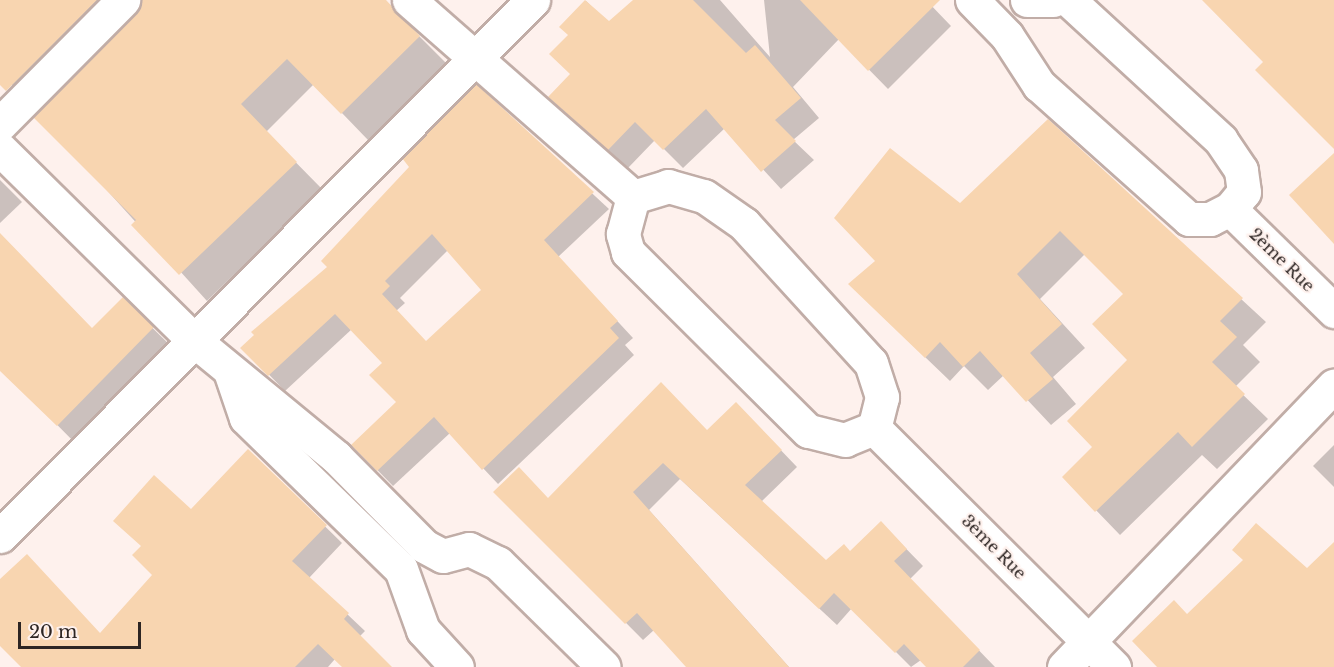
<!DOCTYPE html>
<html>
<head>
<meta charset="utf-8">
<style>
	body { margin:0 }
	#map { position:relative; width:1334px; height:667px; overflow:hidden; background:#fef1ed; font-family:"Libre Baskerville",serif }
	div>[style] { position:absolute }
	.shadow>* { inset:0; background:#0003 }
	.building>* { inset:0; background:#f8d5b0 }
	.roads { filter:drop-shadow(2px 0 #c1ada7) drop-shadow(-2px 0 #c1ada7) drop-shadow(0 2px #c1ada7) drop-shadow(0 -2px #c1ada7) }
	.street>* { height:33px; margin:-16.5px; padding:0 16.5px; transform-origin:16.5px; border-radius:16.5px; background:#fff }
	span { translate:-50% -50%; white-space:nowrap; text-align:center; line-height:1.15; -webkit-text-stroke:4.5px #fef1ed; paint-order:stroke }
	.street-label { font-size:16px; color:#2d2523 }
	.scale { position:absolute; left:18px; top:622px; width:123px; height:27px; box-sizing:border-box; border:3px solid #2d2523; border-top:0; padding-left:8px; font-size:18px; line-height:21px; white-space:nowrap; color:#2d2523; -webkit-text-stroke:4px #fef1ed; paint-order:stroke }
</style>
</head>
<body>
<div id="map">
	<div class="shadow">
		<i style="clip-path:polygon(0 0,383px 0,446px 63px,368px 140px,314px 84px,266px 132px,322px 189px,207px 301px,0 72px)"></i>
		<i style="clip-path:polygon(635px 0,720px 0,770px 57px,764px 0,926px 0,951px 26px,888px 89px,839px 39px,793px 87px,819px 118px,793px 140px,814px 160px,781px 189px,725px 128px,683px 168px,655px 140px,628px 168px,550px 97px,572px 74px,570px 35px,561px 27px,586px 1px,609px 23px)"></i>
		<i style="clip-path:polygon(evenodd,476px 86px,609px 209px,558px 257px,633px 338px,625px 345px,634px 355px,498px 484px,450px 433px,393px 486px,353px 445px,398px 402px,384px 363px,352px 329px,285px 391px,243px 348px,329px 267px,476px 86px,448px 250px,483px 290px,426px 343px,396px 311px,405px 303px,400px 298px,448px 250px)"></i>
		<i style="clip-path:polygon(1048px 121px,1266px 322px,1243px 345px,1260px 362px,1235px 387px,1268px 419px,1217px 469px,1202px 455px,1120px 535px,1064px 477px,1095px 447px,1129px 360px,1125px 294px,1085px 254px,1040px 299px,1085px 348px,1053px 377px,1076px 404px,1051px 425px,1004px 375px,988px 390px,964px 366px,950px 381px,874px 308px,960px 205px)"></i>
		<i style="clip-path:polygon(0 180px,22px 202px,0 223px)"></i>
		<i style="clip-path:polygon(0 234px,93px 330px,123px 299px,177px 352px,82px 450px,0 367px)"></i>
		<i style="clip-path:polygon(753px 421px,797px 467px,761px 502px,826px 562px,850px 553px,881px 523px,923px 566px,910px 579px,995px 667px,928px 667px,921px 660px,911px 667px,852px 608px,837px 625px,680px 479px,649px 510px,789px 667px,688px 667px,654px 630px,643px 640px,496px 492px,548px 499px,707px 431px)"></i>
		<i style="clip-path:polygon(1334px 445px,1334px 487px,1313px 466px)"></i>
		<i style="clip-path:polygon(248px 451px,342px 543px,309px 578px,365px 631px,359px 637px,390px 667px,343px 667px,335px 659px,328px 667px,23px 667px,0 644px,0 581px,100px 634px,154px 575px,191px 511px)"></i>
	</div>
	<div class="building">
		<i style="clip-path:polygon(0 0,97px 0,6px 91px,0 85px)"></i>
		<i style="clip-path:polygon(141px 0,386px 0,420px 36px,341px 114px,287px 59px,241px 104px,297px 162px,179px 275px,131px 225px,136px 220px,33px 117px,136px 13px)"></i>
		<i style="clip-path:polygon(585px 0,609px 21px,633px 0,693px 0,746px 53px,755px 45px,801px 98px,775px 120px,796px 141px,761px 172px,706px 109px,663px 150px,635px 122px,608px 150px,548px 97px,570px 74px,549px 54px,568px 35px,559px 27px)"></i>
		<i style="clip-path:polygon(800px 0,940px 0,868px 71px)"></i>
		<i style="clip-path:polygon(1202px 0,1334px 0,1334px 149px,1255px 70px,1263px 62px)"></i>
		<i style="clip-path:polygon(evenodd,476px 84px,594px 192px,544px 240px,618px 321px,610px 328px,619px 338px,482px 470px,434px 417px,377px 471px,351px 445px,396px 402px,369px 375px,382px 363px,335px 314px,268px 376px,240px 348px,254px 335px,251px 332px,327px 267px,321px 261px,409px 167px,402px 158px,476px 84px,432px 234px,481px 290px,426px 341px,382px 294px,390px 286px,385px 281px,432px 234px)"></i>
		<i style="clip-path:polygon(1048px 119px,1243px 298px,1220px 321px,1237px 337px,1212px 362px,1245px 394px,1192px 447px,1178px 432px,1095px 512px,1062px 477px,1092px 447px,1067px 421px,1127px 360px,1092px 324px,1123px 294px,1060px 231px,1017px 274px,1062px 324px,1030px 353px,1053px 379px,1026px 402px,980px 351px,963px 367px,940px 342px,925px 358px,848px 284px,875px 261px,834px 218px,890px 148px,960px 203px)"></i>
		<i style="clip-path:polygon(1334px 153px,1334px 244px,1289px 195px)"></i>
		<i style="clip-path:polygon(0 233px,92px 328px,123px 297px,154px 327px,57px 426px,0 371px)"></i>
		<i style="clip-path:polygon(661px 382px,707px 430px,736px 402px,782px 450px,745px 485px,826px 560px,844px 544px,850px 551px,881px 521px,907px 549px,894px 561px,980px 650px,963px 667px,926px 667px,904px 644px,895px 653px,834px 593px,819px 609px,663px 463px,633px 492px,789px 667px,686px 667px,637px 613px,625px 624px,493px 492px,519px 467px,548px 498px)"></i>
		<i style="clip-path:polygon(248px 449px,327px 525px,292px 561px,349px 613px,344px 619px,392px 667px,342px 667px,318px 644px,295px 667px,21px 667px,0 646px,0 579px,27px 554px,100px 633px,152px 575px,132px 555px,141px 546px,113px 521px,154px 475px,191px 509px)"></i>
		<i style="clip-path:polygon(1256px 523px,1307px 568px,1334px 542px,1334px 667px,1157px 667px,1132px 641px,1174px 600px,1187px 614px,1243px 560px,1232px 550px)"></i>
	</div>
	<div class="roads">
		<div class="street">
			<i style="left:409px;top:0;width:298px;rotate:41.3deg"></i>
			<i style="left:972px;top:0;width:50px;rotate:45.8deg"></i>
			<i style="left:1007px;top:36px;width:59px;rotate:56.9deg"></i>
			<i style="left:1039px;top:85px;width:201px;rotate:41.8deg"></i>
			<i style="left:1189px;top:219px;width:21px"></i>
			<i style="left:1210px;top:219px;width:22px;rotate:-27deg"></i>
			<i style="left:1230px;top:209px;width:22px;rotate:-51deg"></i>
			<i style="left:1244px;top:192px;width:22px;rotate:-98deg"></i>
			<i style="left:1241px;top:170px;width:36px;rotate:-124deg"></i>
			<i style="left:1221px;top:140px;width:207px;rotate:-137.4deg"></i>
			<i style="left:1027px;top:0;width:26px"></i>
			<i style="left:0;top:124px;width:175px;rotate:-45.2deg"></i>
			<i style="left:0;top:149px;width:274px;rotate:44.6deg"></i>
			<i style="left:195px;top:341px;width:183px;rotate:39.4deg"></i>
			<i style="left:336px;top:457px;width:125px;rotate:45.3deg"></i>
			<i style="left:424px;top:546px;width:21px;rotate:28deg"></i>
			<i style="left:443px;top:556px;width:27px;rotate:-15deg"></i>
			<i style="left:469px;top:549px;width:32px;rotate:26deg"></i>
			<i style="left:498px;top:563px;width:148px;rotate:44.5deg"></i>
			<i style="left:668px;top:186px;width:37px;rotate:16deg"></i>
			<i style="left:704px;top:196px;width:49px;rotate:35deg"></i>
			<i style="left:744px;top:224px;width:188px;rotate:47.6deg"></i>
			<i style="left:871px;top:363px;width:36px;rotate:72deg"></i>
			<i style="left:882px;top:397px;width:32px;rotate:104deg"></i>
			<i style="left:874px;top:428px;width:31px;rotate:158deg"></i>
			<i style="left:845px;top:440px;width:38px;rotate:-166deg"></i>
			<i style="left:808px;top:431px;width:254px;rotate:-135.2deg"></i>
			<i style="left:628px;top:252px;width:19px;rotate:-106deg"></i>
			<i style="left:623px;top:234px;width:38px;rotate:-75deg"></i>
			<i style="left:633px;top:197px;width:37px;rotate:-17deg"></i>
			<i style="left:1230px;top:209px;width:146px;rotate:44.4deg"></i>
			<i style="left:231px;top:374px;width:46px;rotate:71.2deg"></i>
			<i style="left:246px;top:418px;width:216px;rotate:44.3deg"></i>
			<i style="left:401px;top:569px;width:65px;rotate:70.2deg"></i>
			<i style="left:423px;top:630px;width:50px;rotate:47.4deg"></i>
			<i style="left:874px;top:428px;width:339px;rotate:44.9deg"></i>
			<i style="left:0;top:536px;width:756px;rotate:-45.16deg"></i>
			<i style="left:1064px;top:667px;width:390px;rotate:-46.2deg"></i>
		</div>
	</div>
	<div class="street-label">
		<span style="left:1282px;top:260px;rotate:44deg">2ème Rue</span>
		<span style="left:994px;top:547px;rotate:45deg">3ème Rue</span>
	</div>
	<div class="scale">20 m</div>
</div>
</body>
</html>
